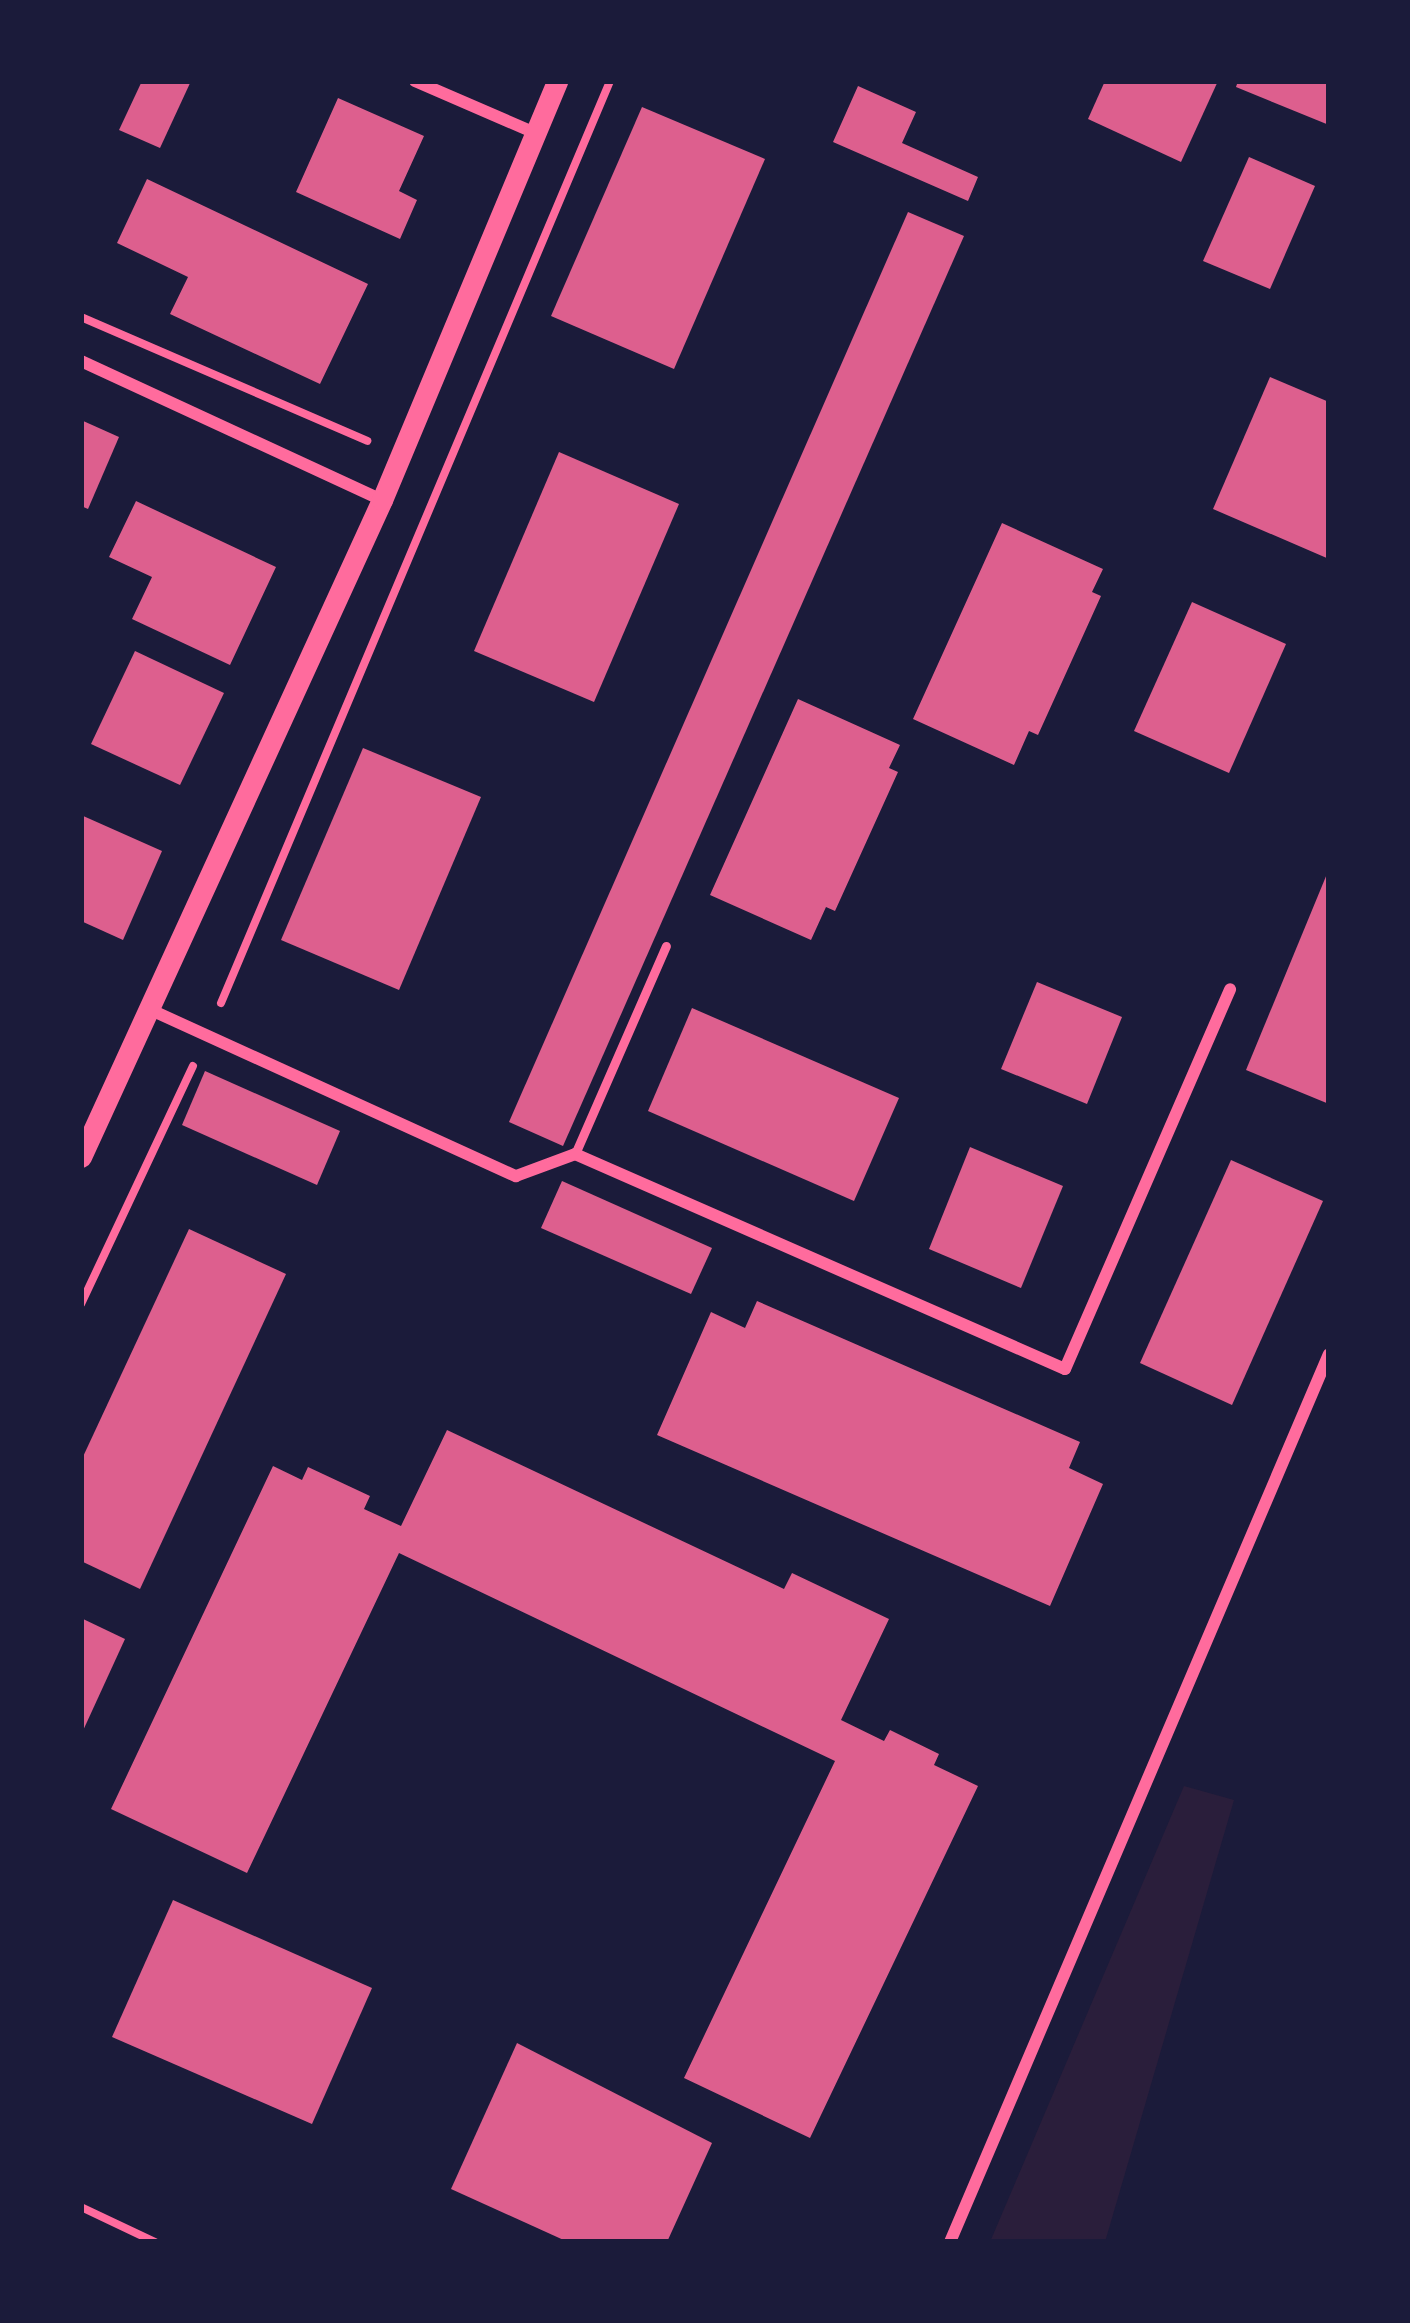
<!DOCTYPE html>
<html>
<head>
<meta charset="utf-8">
<style>
	body { margin:0 }
	#map { position:relative; width:1410px; height:2323px; overflow:hidden; background:#1b1b3a; font-family:Jost,sans-serif }
	div>[style] { position:absolute }
	.green>* { inset:0; background:#2a1e3b }
	.building>* { inset:0; background:#dd5f8e }
	.path>* { height:8px; margin:-4px; padding:0 4px; transform-origin:4px; border-radius:4px; background:#ff6b9d }
	.service>* { height:9px; margin:-4.5px; padding:0 4.5px; transform-origin:4.5px; border-radius:4.5px; background:#ff6b9d }
	.minor>* { height:12px; margin:-6px; padding:0 6px; transform-origin:6px; border-radius:6px; background:#ff6b9d }
	.tertiary>* { height:21px; margin:-10.5px; padding:0 10.5px; transform-origin:10.5px; border-radius:10.5px; background:#ff6b9d }
	span { translate:-50% -50%; white-space:nowrap; text-align:center; line-height:1.15; -webkit-text-stroke:10px #1b1b3a; paint-order:stroke }
	.frame { position:absolute; inset:0; border:84px solid #1b1b3a; pointer-events:none }
</style>
</head>
<body>
<div id="map">
	<div class="green">
		<i style="clip-path:polygon(1184px 1786px,1234px 1800px,1105px 2242px,990px 2242px)"></i>
	</div>
	<div class="building">
		<i style="clip-path:polygon(142px 81px,191px 81px,160px 148px,119px 130px)"></i>
		<i style="clip-path:polygon(1105px 81px,1218px 81px,1181px 162px,1088px 119px)"></i>
		<i style="clip-path:polygon(1238px 81px,1329px 81px,1329px 125px,1236px 87px)"></i>
		<i style="clip-path:polygon(858px 86px,916px 112px,902px 143px,978px 177px,968px 201px,833px 142px)"></i>
		<i style="clip-path:polygon(338px 98px,424px 136px,399px 191px,417px 200px,400px 239px,296px 192px)"></i>
		<i style="clip-path:polygon(642px 107px,765px 159px,674px 369px,551px 316px)"></i>
		<i style="clip-path:polygon(1249px 157px,1315px 186px,1270px 289px,1203px 261px)"></i>
		<i style="clip-path:polygon(147px 179px,368px 284px,320px 384px,170px 314px,188px 277px,117px 243px)"></i>
		<i style="clip-path:polygon(908px 212px,964px 236px,563px 1146px,509px 1122px)"></i>
		<i style="clip-path:polygon(1270px 377px,1329px 402px,1329px 559px,1213px 509px)"></i>
		<i style="clip-path:polygon(81px 420px,119px 437px,88px 509px,81px 506px)"></i>
		<i style="clip-path:polygon(559px 452px,679px 504px,594px 702px,474px 651px)"></i>
		<i style="clip-path:polygon(136px 501px,276px 567px,230px 665px,132px 619px,152px 577px,109px 557px)"></i>
		<i style="clip-path:polygon(1002px 523px,1103px 569px,1092px 592px,1101px 596px,1038px 735px,1029px 731px,1014px 765px,913px 719px)"></i>
		<i style="clip-path:polygon(1192px 602px,1286px 644px,1229px 773px,1134px 731px)"></i>
		<i style="clip-path:polygon(135px 651px,224px 693px,180px 785px,91px 744px)"></i>
		<i style="clip-path:polygon(798px 699px,900px 745px,889px 768px,898px 772px,835px 911px,826px 907px,811px 940px,710px 895px)"></i>
		<i style="clip-path:polygon(363px 748px,481px 797px,399px 990px,281px 940px)"></i>
		<i style="clip-path:polygon(81px 815px,162px 851px,123px 940px,81px 921px)"></i>
		<i style="clip-path:polygon(1329px 869px,1329px 1104px,1246px 1070px)"></i>
		<i style="clip-path:polygon(1037px 982px,1122px 1017px,1087px 1104px,1001px 1069px)"></i>
		<i style="clip-path:polygon(692px 1008px,899px 1098px,854px 1201px,648px 1111px)"></i>
		<i style="clip-path:polygon(205px 1071px,340px 1131px,317px 1185px,182px 1125px)"></i>
		<i style="clip-path:polygon(970px 1147px,1063px 1186px,1021px 1288px,929px 1249px)"></i>
		<i style="clip-path:polygon(1231px 1160px,1323px 1201px,1232px 1405px,1140px 1363px)"></i>
		<i style="clip-path:polygon(562px 1181px,712px 1248px,691px 1294px,541px 1228px)"></i>
		<i style="clip-path:polygon(189px 1229px,286px 1274px,140px 1589px,81px 1561px,81px 1461px)"></i>
		<i style="clip-path:polygon(757px 1301px,1080px 1442px,1069px 1468px,1103px 1484px,1050px 1606px,657px 1435px,711px 1312px,745px 1328px)"></i>
		<i style="clip-path:polygon(447px 1430px,784px 1589px,792px 1573px,889px 1619px,841px 1720px,884px 1741px,890px 1730px,939px 1754px,934px 1765px,978px 1786px,810px 2138px,684px 2078px,835px 1761px,399px 1553px,247px 1873px,111px 1809px,273px 1466px,302px 1480px,308px 1467px,370px 1496px,364px 1509px,401px 1526px)"></i>
		<i style="clip-path:polygon(81px 1618px,125px 1639px,81px 1735px)"></i>
		<i style="clip-path:polygon(173px 1900px,372px 1988px,312px 2124px,112px 2037px)"></i>
		<i style="clip-path:polygon(517px 2043px,712px 2143px,667px 2242px,568px 2242px,451px 2189px)"></i>
	</div>
	<div class="path">
		<i style="left:81px;top:317px;width:312px;rotate:23.4deg"></i>
		<i style="left:221px;top:1003px;width:1001px;rotate:-67.12deg"></i>
		<i style="left:81px;top:1304px;width:263px;rotate:-64.8deg"></i>
		<i style="left:81px;top:2207px;width:82px;rotate:25.3deg"></i>
	</div>
	<div class="service">
		<i style="left:575px;top:1154px;width:227px;rotate:-66.4deg"></i>
	</div>
	<div class="minor">
		<i style="left:415px;top:81px;width:129px;rotate:23.4deg"></i>
		<i style="left:81px;top:361px;width:332px;rotate:24.8deg"></i>
		<i style="left:151px;top:1010px;width:401px;rotate:24.5deg"></i>
		<i style="left:516px;top:1176px;width:63px;rotate:-20.4deg"></i>
		<i style="left:575px;top:1154px;width:535px;rotate:23.69deg"></i>
		<i style="left:1065px;top:1369px;width:414px;rotate:-66.5deg"></i>
		<i style="left:950px;top:2242px;width:965px;rotate:-66.89deg"></i>
	</div>
	<div class="tertiary">
		<i style="left:81px;top:1157px;width:723px;rotate:-65.39deg"></i>
		<i style="left:382px;top:500px;width:454px;rotate:-67.3deg"></i>
	</div>
	<div class="frame"></div>
</div>
</body>
</html>
